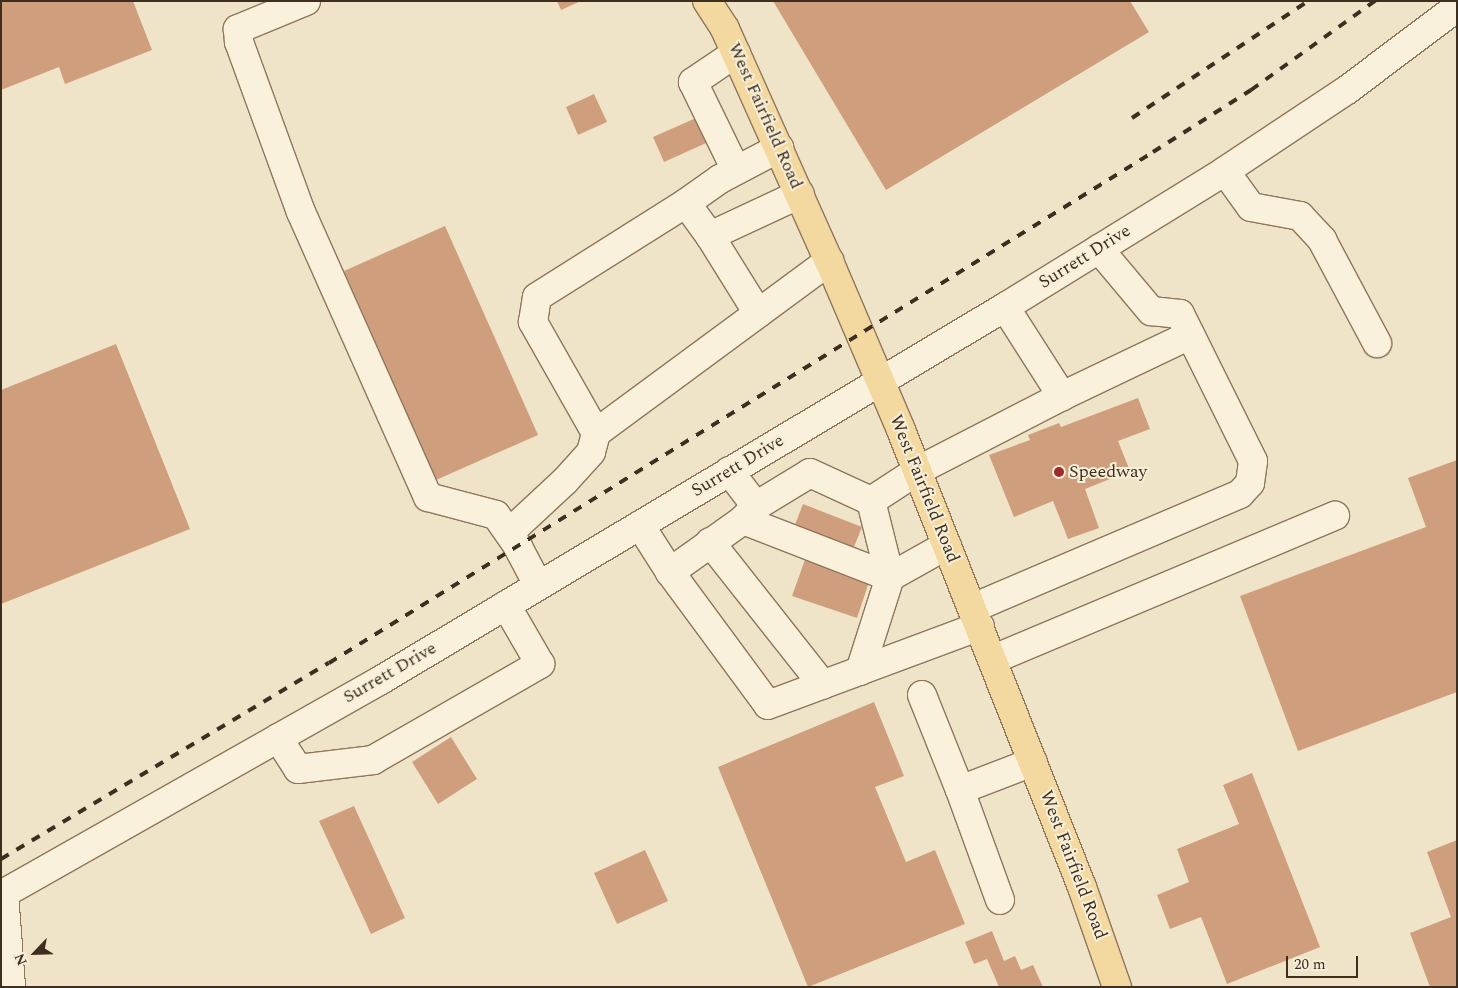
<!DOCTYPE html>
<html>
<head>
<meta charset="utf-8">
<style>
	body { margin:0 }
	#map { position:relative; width:1458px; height:988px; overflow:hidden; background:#f0e4c8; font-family:Spectral,serif }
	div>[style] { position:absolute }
	.building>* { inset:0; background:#cf9f7d }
	.roads { filter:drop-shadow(1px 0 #8d765c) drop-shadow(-1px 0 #8d765c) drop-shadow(0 1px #8d765c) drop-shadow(0 -1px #8d765c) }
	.minor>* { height:28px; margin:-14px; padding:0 14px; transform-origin:14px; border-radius:14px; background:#faf1dc }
	.major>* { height:28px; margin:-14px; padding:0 14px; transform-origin:14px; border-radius:14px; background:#f3d9a0 }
	.rail>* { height:4px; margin-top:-2px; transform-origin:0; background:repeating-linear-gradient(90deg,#3d2e20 0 9px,transparent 0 18px) }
	.dots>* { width:14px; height:14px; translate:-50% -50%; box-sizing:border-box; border:2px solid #f7eed8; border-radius:50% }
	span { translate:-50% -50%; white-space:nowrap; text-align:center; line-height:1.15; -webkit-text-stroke:4px #f7eed8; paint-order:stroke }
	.street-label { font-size:18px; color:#3d2e20 }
	.poi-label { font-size:18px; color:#3d2e20 }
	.left { translate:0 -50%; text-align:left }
	.frame { position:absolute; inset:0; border:2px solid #3d2e20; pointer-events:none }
	.north { position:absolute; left:10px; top:928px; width:50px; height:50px; -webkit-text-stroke:4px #f7eed8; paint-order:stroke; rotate:246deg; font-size:14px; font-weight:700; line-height:20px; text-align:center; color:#3d2e20 }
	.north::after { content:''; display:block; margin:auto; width:18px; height:22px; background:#3d2e20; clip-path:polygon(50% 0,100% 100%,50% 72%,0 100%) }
	.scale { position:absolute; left:1286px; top:956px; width:72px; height:22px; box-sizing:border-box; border:2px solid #3d2e20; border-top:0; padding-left:6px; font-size:15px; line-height:18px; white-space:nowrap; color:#3d2e20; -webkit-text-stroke:4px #f7eed8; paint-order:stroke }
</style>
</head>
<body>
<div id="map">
	<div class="building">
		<i style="clip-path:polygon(1px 1px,133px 1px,152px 50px,65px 84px,59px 67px,1px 90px)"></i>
		<i style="clip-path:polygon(557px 1px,581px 1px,561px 10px)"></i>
		<i style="clip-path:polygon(773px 1px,1130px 1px,1149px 32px,886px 190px)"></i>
		<i style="clip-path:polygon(594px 94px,607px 122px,578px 135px,566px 107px)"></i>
		<i style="clip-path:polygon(705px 114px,715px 139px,664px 162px,653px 137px)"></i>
		<i style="clip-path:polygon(445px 226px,538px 435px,436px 480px,344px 271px)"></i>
		<i style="clip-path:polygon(116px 344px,190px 529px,1px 604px,1px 390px)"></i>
		<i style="clip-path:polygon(1138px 398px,1150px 429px,1118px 441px,1130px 471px,1085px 489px,1099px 528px,1068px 539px,1053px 501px,1014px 517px,989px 455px,1030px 440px,1028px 435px,1059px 423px,1061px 427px)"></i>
		<i style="clip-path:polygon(1457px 460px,1457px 692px,1298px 751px,1240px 596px,1426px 527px,1408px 478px)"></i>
		<i style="clip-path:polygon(803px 504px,862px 527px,850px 557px,791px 535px)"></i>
		<i style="clip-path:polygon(807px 554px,871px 576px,857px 618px,792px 596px)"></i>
		<i style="clip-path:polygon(874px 702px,904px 776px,875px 787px,906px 862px,935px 850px,965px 924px,808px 987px,718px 767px)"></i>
		<i style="clip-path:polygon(451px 737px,477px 779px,438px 804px,412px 762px)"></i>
		<i style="clip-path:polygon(1252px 773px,1320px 947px,1227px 984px,1201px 917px,1170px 929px,1157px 895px,1189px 882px,1177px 849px,1239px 824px,1223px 785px)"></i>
		<i style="clip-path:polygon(354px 806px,405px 918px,371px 934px,319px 821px)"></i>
		<i style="clip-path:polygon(1457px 840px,1457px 987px,1430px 987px,1410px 933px,1451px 917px,1427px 852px)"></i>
		<i style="clip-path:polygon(645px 850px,668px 901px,617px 924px,594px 873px)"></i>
		<i style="clip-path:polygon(992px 931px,1004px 961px,1015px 956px,1021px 970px,1033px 965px,1043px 987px,999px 987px,987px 959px,974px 964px,965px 942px)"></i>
	</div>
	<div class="roads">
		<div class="minor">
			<i style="left:306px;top:1px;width:74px;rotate:157.6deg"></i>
			<i style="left:238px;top:29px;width:13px;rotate:86deg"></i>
			<i style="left:239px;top:42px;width:181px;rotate:70deg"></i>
			<i style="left:301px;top:212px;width:312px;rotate:66deg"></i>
			<i style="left:428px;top:497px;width:70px;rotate:14.8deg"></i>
			<i style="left:496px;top:515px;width:39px;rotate:55deg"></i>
			<i style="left:518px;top:547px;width:43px;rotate:62.2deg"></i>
			<i style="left:736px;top:53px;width:52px;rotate:146deg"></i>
			<i style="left:693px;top:82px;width:98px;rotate:64deg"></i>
			<i style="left:1225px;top:171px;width:44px;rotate:54.2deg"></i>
			<i style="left:1251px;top:207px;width:50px;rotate:10.4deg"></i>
			<i style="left:1300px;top:216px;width:33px;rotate:47deg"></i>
			<i style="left:1322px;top:240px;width:117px;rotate:61.9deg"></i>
			<i style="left:686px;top:203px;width:42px;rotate:-35.2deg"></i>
			<i style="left:720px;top:179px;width:67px;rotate:-27.7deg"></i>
			<i style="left:710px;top:236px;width:91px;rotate:58.1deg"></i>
			<i style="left:1005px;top:307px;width:106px;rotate:57.4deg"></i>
			<i style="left:596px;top:433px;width:128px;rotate:-119.6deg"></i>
			<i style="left:533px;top:322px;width:25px;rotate:-81deg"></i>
			<i style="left:537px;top:297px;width:176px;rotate:-32.2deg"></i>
			<i style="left:686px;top:203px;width:41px;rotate:54deg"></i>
			<i style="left:710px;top:236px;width:99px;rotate:-25deg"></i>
			<i style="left:729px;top:471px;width:44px;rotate:52.4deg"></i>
			<i style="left:756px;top:506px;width:63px;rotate:-31.4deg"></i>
			<i style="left:810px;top:473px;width:67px;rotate:24.7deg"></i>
			<i style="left:871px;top:501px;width:55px;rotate:-33.1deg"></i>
			<i style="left:917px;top:471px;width:163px;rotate:-27.3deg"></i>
			<i style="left:1062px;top:396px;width:142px;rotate:-25.5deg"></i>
			<i style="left:871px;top:501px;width:78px;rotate:76deg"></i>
			<i style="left:755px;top:507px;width:18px;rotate:133deg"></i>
			<i style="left:743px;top:520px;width:158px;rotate:21.2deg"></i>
			<i style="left:743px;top:520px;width:90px;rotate:144.5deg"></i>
			<i style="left:670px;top:572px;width:165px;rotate:53.6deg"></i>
			<i style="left:768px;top:705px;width:226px;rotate:-20.4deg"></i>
			<i style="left:640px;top:525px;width:56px;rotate:57.4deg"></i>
			<i style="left:509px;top:533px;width:76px;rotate:-42.9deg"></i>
			<i style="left:565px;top:481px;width:39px;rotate:-48deg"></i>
			<i style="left:591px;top:452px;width:20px;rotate:-75deg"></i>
			<i style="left:596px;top:433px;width:290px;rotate:-36.4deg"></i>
			<i style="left:710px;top:542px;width:182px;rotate:51.7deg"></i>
			<i style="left:973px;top:608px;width:290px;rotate:-23.1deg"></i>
			<i style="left:1240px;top:494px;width:15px;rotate:-48deg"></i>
			<i style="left:1250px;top:483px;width:22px;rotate:-82deg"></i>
			<i style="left:1253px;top:461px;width:164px;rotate:-116.4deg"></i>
			<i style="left:1180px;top:314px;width:29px;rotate:-174deg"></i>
			<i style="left:1151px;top:311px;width:81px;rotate:-130deg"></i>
			<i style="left:994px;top:659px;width:370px;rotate:-22.8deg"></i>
			<i style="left:860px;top:671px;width:99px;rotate:-72.3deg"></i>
			<i style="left:890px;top:577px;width:65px;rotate:-29.3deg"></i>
			<i style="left:922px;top:695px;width:102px;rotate:68.2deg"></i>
			<i style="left:960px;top:790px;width:78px;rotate:-21deg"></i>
			<i style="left:278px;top:738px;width:37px;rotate:57deg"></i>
			<i style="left:298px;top:769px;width:76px;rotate:-6.8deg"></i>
			<i style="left:373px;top:760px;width:193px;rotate:-29.9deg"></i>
			<i style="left:540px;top:664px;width:68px;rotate:-120deg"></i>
			<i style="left:960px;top:790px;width:117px;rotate:70deg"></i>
			<i style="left:4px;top:893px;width:94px;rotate:85.7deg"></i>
			<i style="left:1px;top:895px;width:437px;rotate:-29.5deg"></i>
			<i style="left:381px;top:680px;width:727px;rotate:-30.87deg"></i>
			<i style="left:1005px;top:307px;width:259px;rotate:-31.7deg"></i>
			<i style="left:1225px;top:171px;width:146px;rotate:-33.6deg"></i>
			<i style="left:1347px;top:90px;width:138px;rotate:-37deg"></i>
		</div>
		<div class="major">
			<i style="left:707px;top:1px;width:33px;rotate:57deg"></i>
			<i style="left:725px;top:29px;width:254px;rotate:65.9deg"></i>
			<i style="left:829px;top:261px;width:184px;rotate:66.9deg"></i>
			<i style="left:901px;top:430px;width:492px;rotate:68.4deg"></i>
			<i style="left:1082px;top:887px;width:106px;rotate:70.7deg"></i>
		</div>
	</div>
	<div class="rail">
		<i style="left:1132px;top:118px;width:211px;rotate:-33.6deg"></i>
		<i style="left:1px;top:859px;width:382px;rotate:-30.9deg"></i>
		<i style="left:329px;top:663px;width:970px;rotate:-31.8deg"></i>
		<i style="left:1153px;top:152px;width:116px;rotate:-32.3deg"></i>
		<i style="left:1251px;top:90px;width:153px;rotate:-35.7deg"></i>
	</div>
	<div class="dots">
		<i style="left:1059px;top:472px;background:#9e2a2b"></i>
	</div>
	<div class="street-label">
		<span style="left:765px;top:116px;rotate:66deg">West Fairfield Road</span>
		<span style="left:1085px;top:257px;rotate:-32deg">Surrett Drive</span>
		<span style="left:738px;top:466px;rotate:-31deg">Surrett Drive</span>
		<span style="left:924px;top:489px;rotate:68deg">West Fairfield Road</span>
		<span style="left:390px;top:673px;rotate:-30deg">Surrett Drive</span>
		<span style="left:1073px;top:865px;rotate:69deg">West Fairfield Road</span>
	</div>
	<div class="poi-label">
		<span class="left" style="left:1069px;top:472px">Speedway</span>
	</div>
	<div class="frame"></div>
	<div class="north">N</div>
	<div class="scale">20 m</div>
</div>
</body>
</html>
